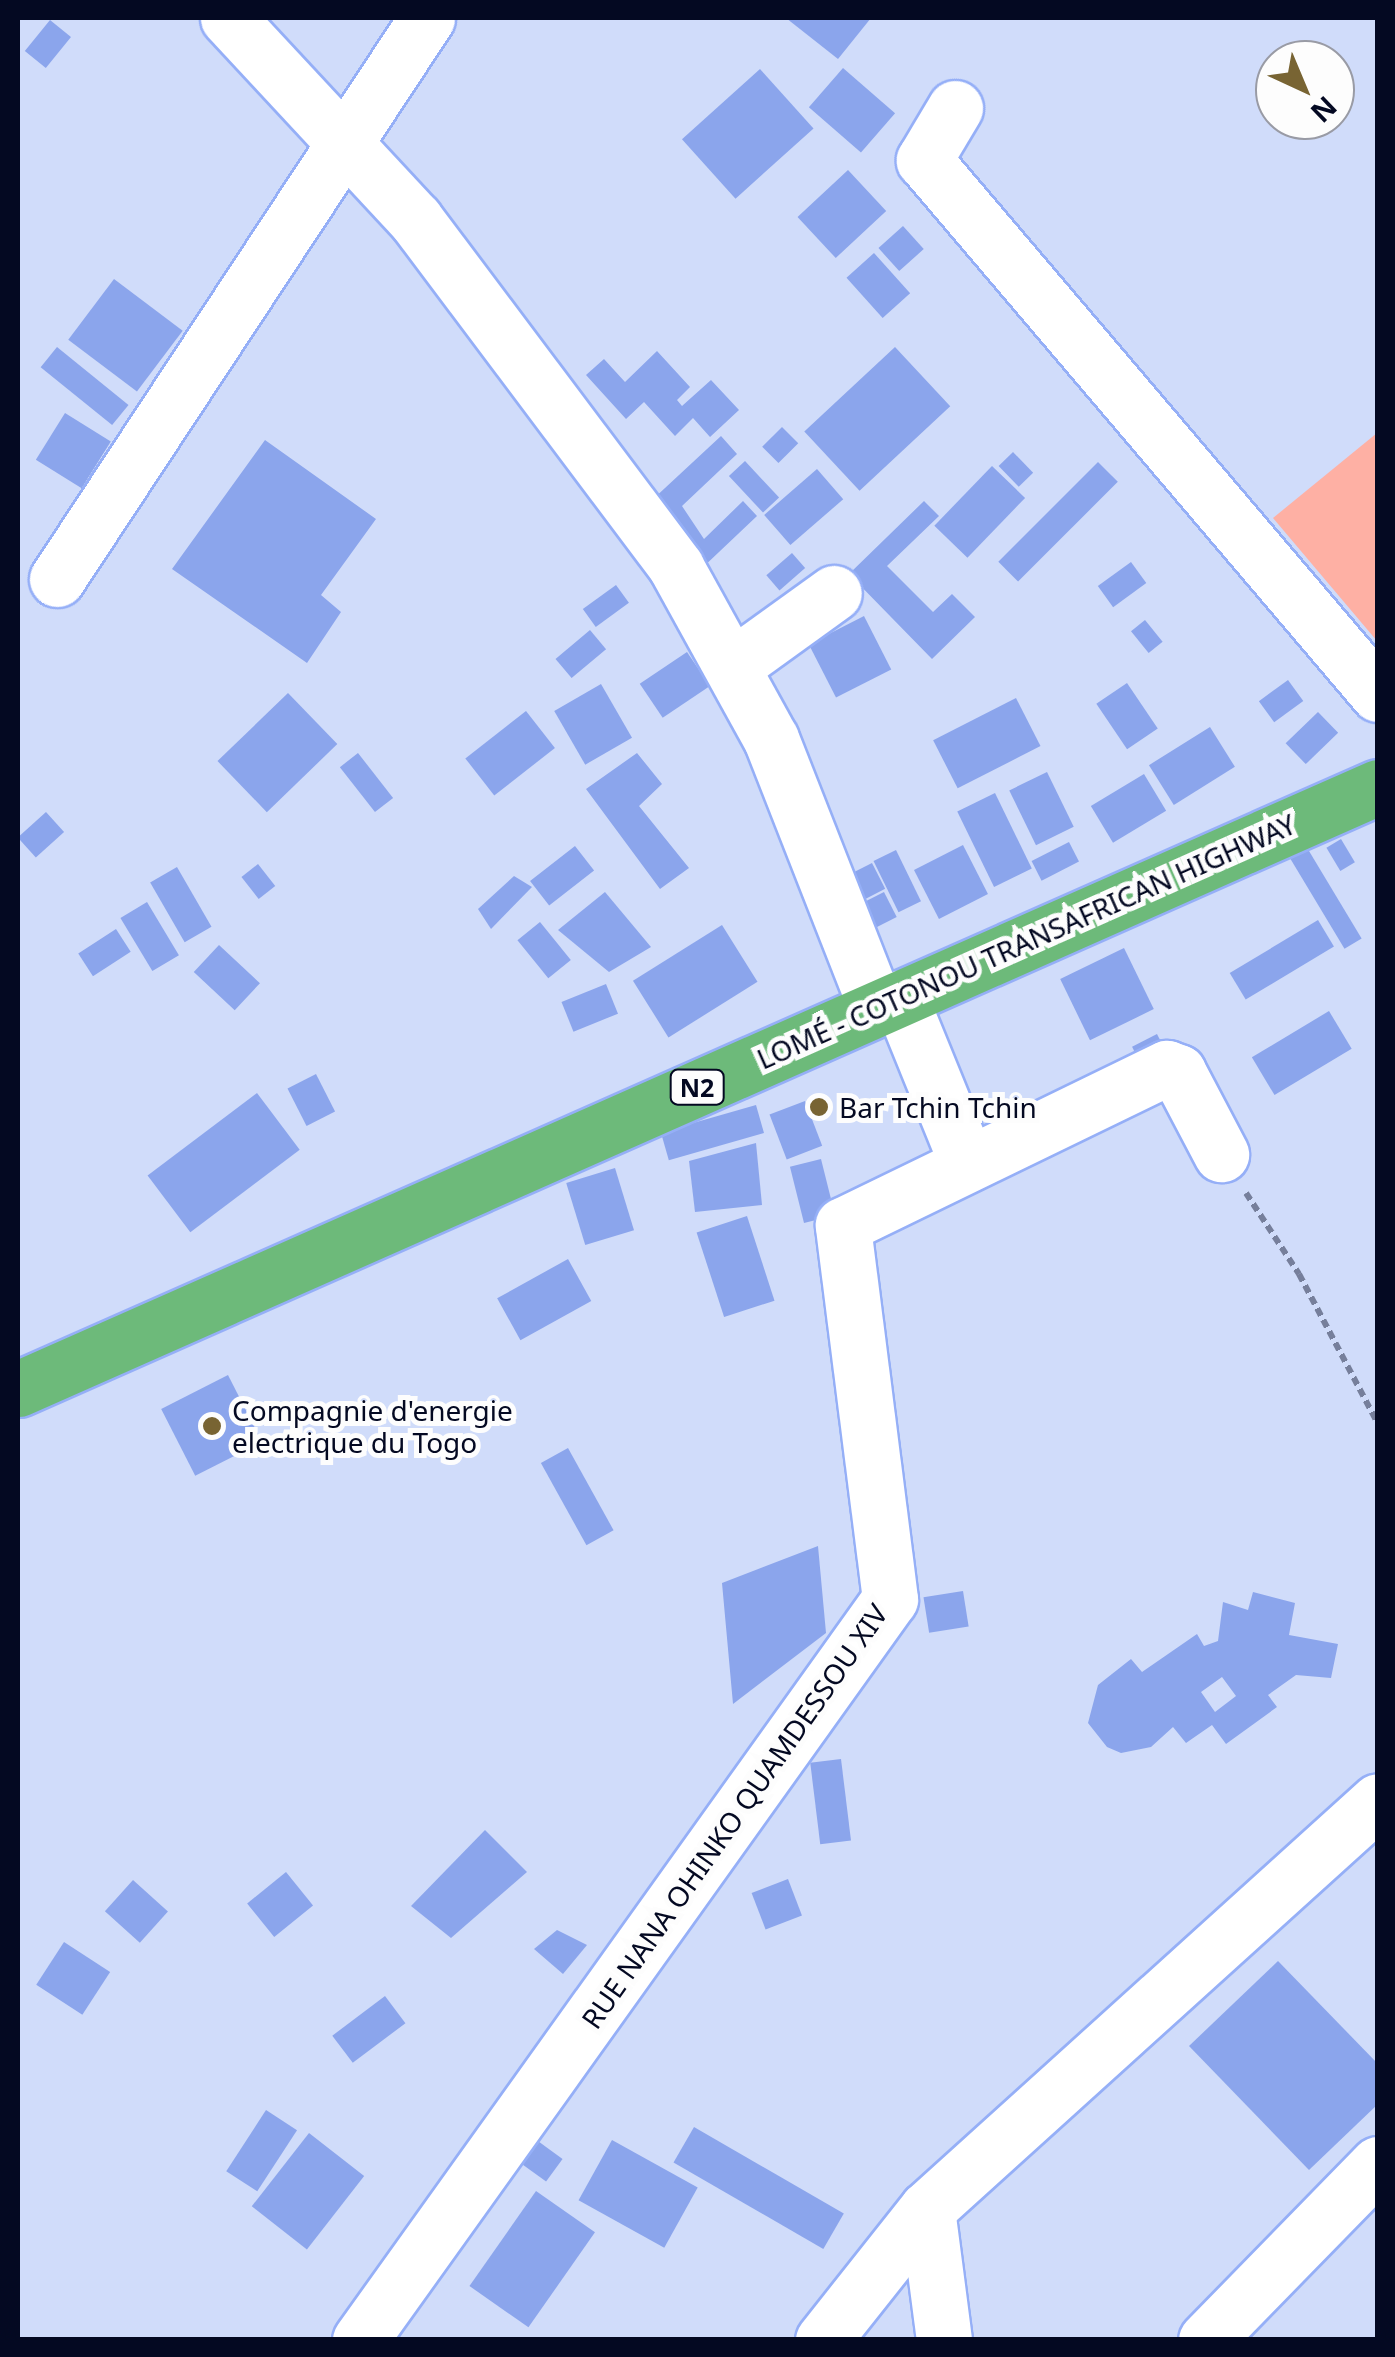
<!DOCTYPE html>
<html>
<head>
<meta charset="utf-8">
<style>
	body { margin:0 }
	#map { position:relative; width:1395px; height:2357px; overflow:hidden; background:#d0dcfa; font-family:"Noto Sans",sans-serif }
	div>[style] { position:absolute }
	.green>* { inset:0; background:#feb0a4 }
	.building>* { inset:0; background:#8ba5ec; transform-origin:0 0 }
	.path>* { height:6px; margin-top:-3px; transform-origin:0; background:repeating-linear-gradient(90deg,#767f9b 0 8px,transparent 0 13px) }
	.roads { filter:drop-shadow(2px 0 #95aff7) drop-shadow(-2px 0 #95aff7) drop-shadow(0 2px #95aff7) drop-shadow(0 -2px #95aff7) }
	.minor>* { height:55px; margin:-27.5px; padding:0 27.5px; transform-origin:27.5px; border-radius:27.5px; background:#fff }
	.highway>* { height:55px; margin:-27.5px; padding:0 27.5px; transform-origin:27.5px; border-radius:27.5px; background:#6dba7a }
	.dots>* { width:28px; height:28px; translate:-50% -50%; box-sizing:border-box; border:5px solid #fdfdfd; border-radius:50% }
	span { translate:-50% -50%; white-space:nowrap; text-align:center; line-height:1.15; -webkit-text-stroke:10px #fdfdfd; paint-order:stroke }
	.shield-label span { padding:2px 8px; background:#fdfdfd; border:2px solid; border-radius:8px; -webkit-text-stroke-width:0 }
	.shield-label { font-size:25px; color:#040922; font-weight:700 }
	.street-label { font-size:28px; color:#040922 }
	.poi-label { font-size:28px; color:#040922 }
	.left { translate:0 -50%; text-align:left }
	.frame { position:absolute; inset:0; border:20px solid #040922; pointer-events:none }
	.north { position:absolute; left:1255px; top:40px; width:100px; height:100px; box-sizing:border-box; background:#fdfdfd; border:2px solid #999ba5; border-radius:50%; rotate:136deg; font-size:28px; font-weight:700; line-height:40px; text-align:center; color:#040922 }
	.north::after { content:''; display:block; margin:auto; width:35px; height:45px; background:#786433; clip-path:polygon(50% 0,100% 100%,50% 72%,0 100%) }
</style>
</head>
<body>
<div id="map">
	<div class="green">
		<div style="clip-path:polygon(1377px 433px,1377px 641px,1273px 518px)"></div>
	</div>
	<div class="building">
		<div style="clip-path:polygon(786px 18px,871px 18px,838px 59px)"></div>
		<div style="left:50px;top:20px;width:27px;height:40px;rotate:39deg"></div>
		<div style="left:843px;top:68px;width:69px;height:52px;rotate:41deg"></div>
		<div style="left:760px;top:69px;width:80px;height:105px;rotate:48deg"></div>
		<div style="left:848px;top:170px;width:56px;height:69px;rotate:47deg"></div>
		<div style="left:903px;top:226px;width:31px;height:33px;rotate:48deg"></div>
		<div style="left:874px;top:253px;width:54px;height:37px;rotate:48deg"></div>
		<div style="left:114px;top:279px;width:86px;height:76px;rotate:37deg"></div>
		<div style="left:57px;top:347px;width:92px;height:26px;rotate:39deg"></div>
		<div style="left:895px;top:347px;width:81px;height:124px;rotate:47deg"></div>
		<div style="clip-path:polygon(657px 351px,690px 387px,677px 400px,682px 406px,711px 380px,739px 410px,710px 437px,693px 418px,675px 436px,644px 402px,626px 419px,586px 375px,604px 359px,625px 382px)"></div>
		<div style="left:65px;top:413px;width:54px;height:55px;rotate:32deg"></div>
		<div style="left:782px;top:427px;width:23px;height:28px;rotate:45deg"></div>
		<div style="clip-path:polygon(721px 436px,737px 454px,682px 506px,704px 539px,743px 501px,757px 516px,700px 570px,651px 501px)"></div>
		<div style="clip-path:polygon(265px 440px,376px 519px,321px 595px,341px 612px,307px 663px,172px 569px)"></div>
		<div style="left:1013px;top:452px;width:29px;height:20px;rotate:46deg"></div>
		<div style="left:745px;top:461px;width:50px;height:22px;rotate:47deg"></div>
		<div style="left:1098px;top:462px;width:28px;height:141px;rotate:45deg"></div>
		<div style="left:992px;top:466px;width:46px;height:83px;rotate:44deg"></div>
		<div style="left:817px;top:469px;width:40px;height:70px;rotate:49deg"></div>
		<div style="clip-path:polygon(924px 501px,939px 516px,887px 566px,933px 612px,952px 594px,975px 617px,932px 659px,849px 574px)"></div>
		<div style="left:792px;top:553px;width:20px;height:34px;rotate:49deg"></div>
		<div style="left:1131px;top:562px;width:26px;height:41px;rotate:54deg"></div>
		<div style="left:616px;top:585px;width:22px;height:41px;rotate:54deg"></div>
		<div style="left:864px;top:616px;width:60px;height:62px;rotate:63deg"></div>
		<div style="left:1145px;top:620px;width:28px;height:18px;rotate:51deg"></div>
		<div style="left:590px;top:630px;width:25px;height:45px;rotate:50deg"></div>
		<div style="left:687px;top:652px;width:41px;height:57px;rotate:56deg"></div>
		<div style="left:1288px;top:680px;width:26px;height:36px;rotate:54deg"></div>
		<div style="left:1127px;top:683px;width:55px;height:37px;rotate:56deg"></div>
		<div style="left:601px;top:684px;width:62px;height:54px;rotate:60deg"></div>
		<div style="left:288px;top:693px;width:71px;height:98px;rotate:46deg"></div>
		<div style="left:1016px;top:698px;width:54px;height:93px;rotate:63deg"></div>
		<div style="left:526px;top:711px;width:47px;height:77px;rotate:52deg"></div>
		<div style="left:1318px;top:712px;width:29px;height:45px;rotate:46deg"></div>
		<div style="left:1210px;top:727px;width:47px;height:72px;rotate:58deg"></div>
		<div style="left:358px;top:753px;width:57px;height:23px;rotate:52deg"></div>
		<div style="clip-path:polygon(637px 753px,662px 784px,639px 806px,689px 868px,660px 889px,586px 789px)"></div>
		<div style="left:1047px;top:772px;width:61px;height:42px;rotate:64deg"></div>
		<div style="left:1144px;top:774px;width:43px;height:62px;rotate:59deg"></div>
		<div style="left:995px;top:793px;width:84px;height:42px;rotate:64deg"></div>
		<div style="left:46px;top:812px;width:27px;height:38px;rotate:48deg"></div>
		<div style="left:1341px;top:839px;width:27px;height:17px;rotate:59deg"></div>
		<div style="left:1069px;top:842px;width:22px;height:42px;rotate:63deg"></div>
		<div style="left:963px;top:845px;width:55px;height:55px;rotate:63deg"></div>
		<div style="left:575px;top:846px;width:31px;height:57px;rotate:52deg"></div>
		<div style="left:1306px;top:846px;width:108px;height:20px;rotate:59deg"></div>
		<div style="left:896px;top:850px;width:57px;height:25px;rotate:64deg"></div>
		<div style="left:872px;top:863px;width:29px;height:25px;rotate:63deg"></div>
		<div style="left:258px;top:864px;width:28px;height:21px;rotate:52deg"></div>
		<div style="left:177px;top:867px;width:69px;height:31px;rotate:60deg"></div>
		<div style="clip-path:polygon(514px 876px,532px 887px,491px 929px,478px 909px)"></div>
		<div style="clip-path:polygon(605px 892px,651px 947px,609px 972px,558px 930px)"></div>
		<div style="left:884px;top:892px;width:28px;height:31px;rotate:63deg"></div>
		<div style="left:147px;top:902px;width:62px;height:31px;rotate:59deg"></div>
		<div style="left:1318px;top:920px;width:31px;height:103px;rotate:59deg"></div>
		<div style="left:540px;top:922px;width:49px;height:29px;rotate:51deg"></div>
		<div style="left:722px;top:925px;width:67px;height:105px;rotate:58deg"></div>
		<div style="left:116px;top:929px;width:27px;height:45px;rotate:57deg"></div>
		<div style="left:219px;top:945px;width:56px;height:37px;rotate:43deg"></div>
		<div style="left:1124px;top:948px;width:68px;height:71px;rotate:64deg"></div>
		<div style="left:606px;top:984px;width:32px;height:48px;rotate:68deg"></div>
		<div style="left:1329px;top:1011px;width:44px;height:90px;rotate:59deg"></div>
		<div style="left:1157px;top:1034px;width:18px;height:28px;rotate:63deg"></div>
		<div style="left:316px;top:1074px;width:42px;height:32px;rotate:63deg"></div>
		<div style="left:257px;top:1093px;width:71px;height:137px;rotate:53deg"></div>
		<div style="left:805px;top:1101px;width:48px;height:38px;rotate:69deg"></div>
		<div style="left:756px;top:1105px;width:29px;height:99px;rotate:74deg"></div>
		<div style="clip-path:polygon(756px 1143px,762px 1205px,695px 1212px,689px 1161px)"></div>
		<div style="left:821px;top:1159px;width:58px;height:32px;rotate:76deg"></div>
		<div style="left:615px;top:1168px;width:65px;height:51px;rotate:73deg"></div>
		<div style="left:747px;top:1216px;width:89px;height:53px;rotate:72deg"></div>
		<div style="left:568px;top:1259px;width:48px;height:81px;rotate:61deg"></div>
		<div style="left:228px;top:1375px;width:75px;height:75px;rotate:63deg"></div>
		<div style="left:568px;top:1448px;width:94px;height:31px;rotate:61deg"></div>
		<div style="clip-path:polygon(818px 1546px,826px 1633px,733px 1704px,722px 1583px)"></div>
		<div style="left:963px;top:1591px;width:36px;height:40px;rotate:81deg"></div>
		<div style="clip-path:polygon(evenodd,1253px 1592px,1295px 1603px,1289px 1635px,1338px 1644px,1331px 1678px,1296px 1675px,1268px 1695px,1277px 1707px,1226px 1744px,1212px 1725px,1186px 1743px,1173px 1727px,1151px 1747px,1121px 1753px,1107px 1747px,1088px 1723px,1098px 1685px,1131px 1659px,1142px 1672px,1197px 1634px,1204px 1646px,1218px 1641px,1223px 1602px,1248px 1610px,1253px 1592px,1222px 1677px,1236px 1696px,1215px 1712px,1201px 1692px,1222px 1677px)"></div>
		<div style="left:841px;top:1759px;width:82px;height:31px;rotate:83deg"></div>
		<div style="clip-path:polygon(485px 1830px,527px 1872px,451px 1938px,411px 1906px)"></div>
		<div style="left:286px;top:1872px;width:43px;height:50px;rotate:51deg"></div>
		<div style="left:788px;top:1879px;width:39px;height:39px;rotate:69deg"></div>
		<div style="left:133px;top:1880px;width:47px;height:42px;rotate:42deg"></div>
		<div style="clip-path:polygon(557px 1930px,587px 1945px,563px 1974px,534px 1949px)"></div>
		<div style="left:64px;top:1942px;width:55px;height:51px;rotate:33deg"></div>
		<div style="clip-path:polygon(1278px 1961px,1378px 2064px,1378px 2104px,1309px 2170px,1189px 2046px)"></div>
		<div style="left:385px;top:1996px;width:34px;height:66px;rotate:53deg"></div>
		<div style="left:266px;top:2110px;width:37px;height:73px;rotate:33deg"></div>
		<div style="left:694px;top:2127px;width:173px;height:41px;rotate:30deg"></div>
		<div style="left:309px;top:2133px;width:70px;height:93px;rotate:38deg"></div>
		<div style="left:531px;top:2136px;width:39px;height:28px;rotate:36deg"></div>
		<div style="left:612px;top:2140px;width:98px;height:69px;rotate:29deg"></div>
		<div style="left:536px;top:2191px;width:72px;height:116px;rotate:35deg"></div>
	</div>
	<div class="path">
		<div style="left:1246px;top:1193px;width:97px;rotate:56.8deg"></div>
		<div style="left:1299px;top:1274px;width:170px;rotate:62.2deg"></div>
	</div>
	<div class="roads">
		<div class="minor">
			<div style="left:228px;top:18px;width:275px;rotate:47.1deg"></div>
			<div style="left:415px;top:219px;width:435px;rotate:53.1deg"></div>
			<div style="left:676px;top:567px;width:196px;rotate:61.1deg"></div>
			<div style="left:771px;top:739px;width:288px;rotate:68.6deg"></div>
			<div style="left:955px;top:108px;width:61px;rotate:120.8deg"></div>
			<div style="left:924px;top:160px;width:701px;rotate:49.63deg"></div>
			<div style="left:57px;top:579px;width:672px;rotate:-56.59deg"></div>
			<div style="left:734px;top:665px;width:123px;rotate:-35.8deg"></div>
			<div style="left:900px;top:998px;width:178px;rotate:67.9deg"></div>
			<div style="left:360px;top:2340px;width:911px;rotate:-54.43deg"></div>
			<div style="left:890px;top:1599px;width:377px;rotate:-97.2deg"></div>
			<div style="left:843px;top:1225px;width:360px;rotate:-25.9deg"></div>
			<div style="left:1167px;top:1068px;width:12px;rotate:20deg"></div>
			<div style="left:1178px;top:1072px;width:93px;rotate:62.3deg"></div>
			<div style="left:823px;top:2340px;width:167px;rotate:-51.6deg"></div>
			<div style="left:944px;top:2340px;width:132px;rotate:-97.4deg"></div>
			<div style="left:927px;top:2209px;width:608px;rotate:-42.13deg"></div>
			<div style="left:1206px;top:2340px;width:246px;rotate:-45.7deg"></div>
		</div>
		<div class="highway">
			<div style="left:18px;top:1389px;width:1487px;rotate:-23.88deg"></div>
		</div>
	</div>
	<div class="dots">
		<div style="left:819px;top:1107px;background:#786433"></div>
		<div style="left:212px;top:1426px;background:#786433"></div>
	</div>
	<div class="shield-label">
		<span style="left:697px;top:1087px">N2</span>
	</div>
	<div class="street-label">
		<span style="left:1026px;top:941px;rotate:-24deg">LOMÉ - COTONOU TRANSAFRICAN HIGHWAY</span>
		<span style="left:734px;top:1816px;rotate:-55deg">RUE NANA OHINKO QUAMDESSOU XIV</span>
	</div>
	<div class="poi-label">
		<span class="left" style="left:839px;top:1107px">Bar Tchin Tchin</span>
		<span class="left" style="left:232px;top:1426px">Compagnie d'energie<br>electrique du Togo</span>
	</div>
	<div class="frame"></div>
	<div class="north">N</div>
</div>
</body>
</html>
